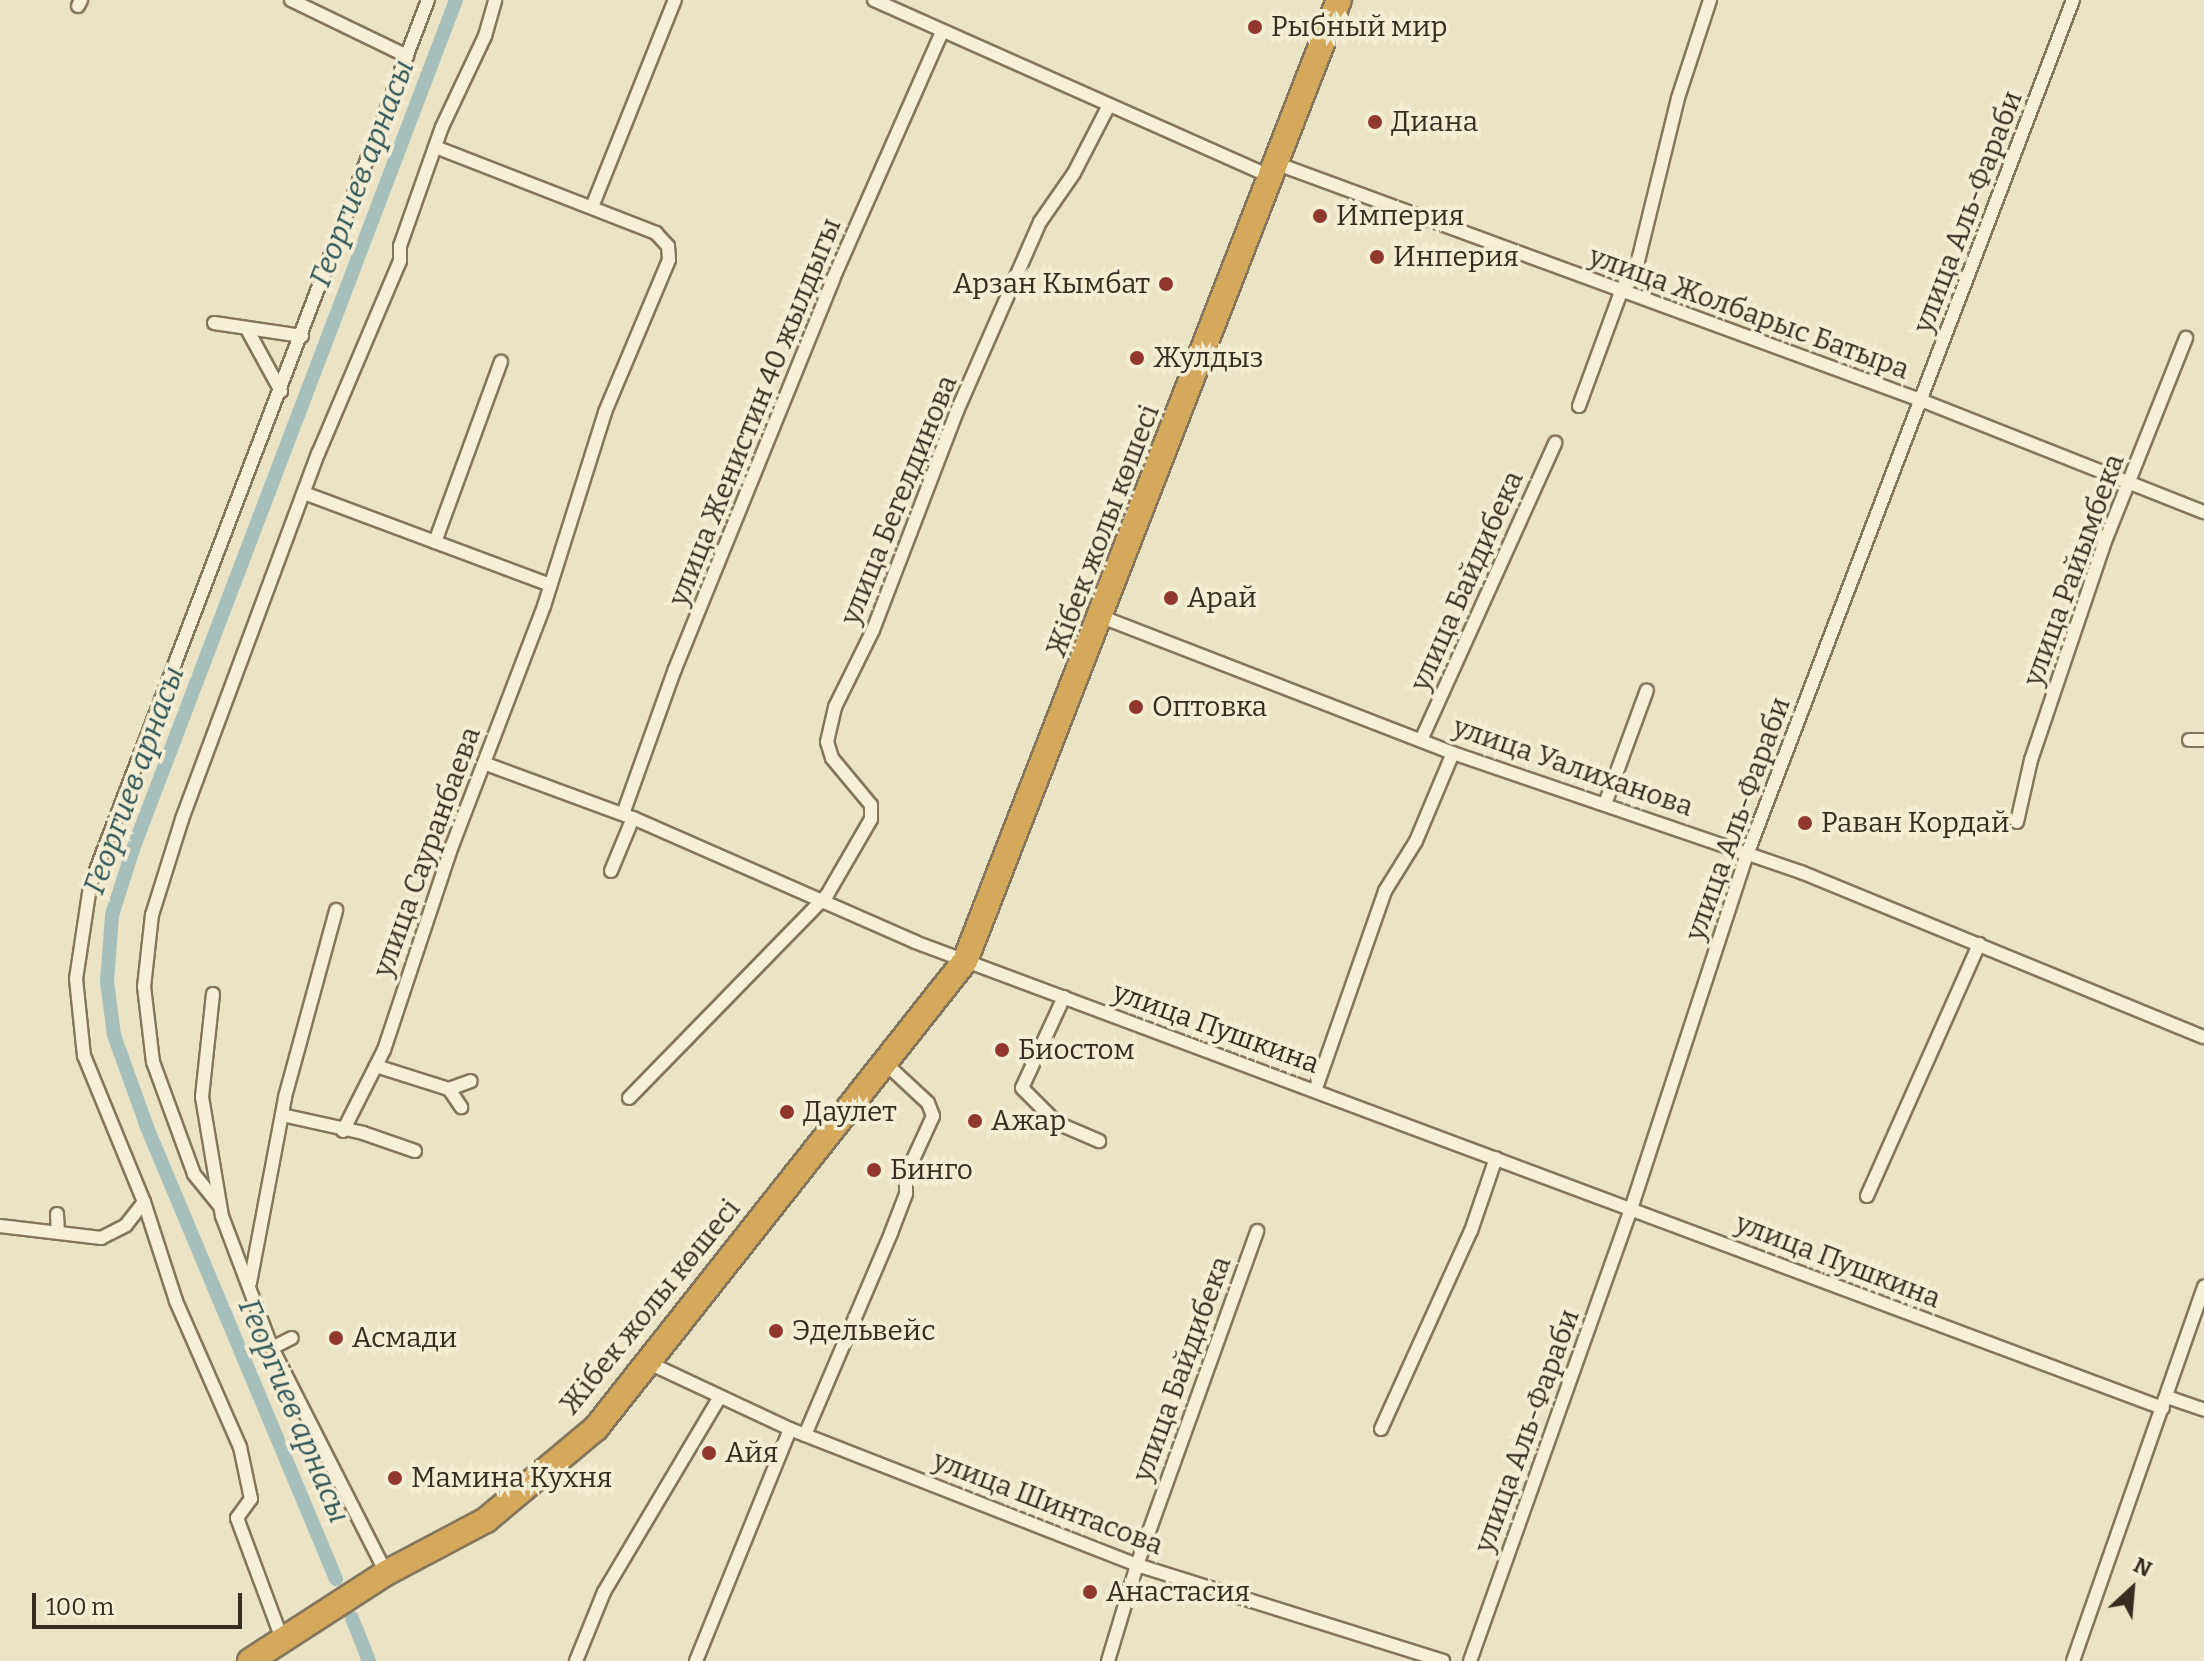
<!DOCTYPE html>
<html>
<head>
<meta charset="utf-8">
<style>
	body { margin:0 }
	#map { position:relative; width:2204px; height:1661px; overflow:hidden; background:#ebe3c5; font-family:Bitter,serif }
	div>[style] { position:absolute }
	.canal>* { height:14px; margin:-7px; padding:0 7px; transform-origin:7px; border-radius:7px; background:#a6bfba }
	.roads { filter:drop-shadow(2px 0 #85755c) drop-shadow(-2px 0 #85755c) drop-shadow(0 2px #85755c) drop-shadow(0 -2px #85755c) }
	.street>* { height:12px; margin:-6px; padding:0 6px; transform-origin:6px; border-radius:6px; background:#f6f0d8 }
	.highway>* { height:24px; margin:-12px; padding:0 12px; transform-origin:12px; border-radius:12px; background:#d5a95c }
	.dots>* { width:22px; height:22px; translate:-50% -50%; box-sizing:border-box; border:4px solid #f3edd4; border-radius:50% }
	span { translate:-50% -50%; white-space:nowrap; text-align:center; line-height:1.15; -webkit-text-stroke:7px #f3edd4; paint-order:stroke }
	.poi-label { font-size:28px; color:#362c1f }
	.left { translate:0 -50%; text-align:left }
	.right { translate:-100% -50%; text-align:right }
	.street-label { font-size:28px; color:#362c1f }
	.water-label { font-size:30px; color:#305455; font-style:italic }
	.north { position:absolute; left:2092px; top:1549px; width:80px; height:80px; -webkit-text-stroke:6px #f3edd4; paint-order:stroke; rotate:26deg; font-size:22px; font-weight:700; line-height:32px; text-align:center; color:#362c1f }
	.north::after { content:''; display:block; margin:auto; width:28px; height:36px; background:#362c1f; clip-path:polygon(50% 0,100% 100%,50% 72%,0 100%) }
	.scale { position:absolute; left:32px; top:1593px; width:210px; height:36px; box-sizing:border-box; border:4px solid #362c1f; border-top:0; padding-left:10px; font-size:24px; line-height:28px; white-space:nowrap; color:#362c1f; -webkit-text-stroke:6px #f3edd4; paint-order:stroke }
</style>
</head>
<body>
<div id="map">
	<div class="canal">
		<div style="left:336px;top:1579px;width:493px;rotate:-112.7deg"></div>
		<div style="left:146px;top:1124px;width:95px;rotate:-109.8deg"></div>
		<div style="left:114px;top:1035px;width:53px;rotate:-97.5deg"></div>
		<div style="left:107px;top:982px;width:67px;rotate:-85.7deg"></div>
		<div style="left:112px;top:915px;width:69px;rotate:-72.3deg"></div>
		<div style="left:133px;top:849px;width:908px;rotate:-69.17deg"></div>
		<div style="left:352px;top:1618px;width:46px;rotate:68.4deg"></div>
	</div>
	<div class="roads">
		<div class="street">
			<div style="left:291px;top:0;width:129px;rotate:25.8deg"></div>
			<div style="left:874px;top:0;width:433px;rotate:24deg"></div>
			<div style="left:78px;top:6px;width:7px;rotate:-63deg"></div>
			<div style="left:1275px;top:163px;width:690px;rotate:20.17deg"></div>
			<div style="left:1923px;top:401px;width:302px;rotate:21.6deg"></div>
			<div style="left:592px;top:207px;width:223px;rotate:-68.2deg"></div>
			<div style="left:214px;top:323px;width:89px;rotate:8.4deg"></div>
			<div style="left:247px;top:329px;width:71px;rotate:61.3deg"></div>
			<div style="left:1579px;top:406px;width:121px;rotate:-69.8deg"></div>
			<div style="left:1621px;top:292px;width:35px;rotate:-61deg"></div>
			<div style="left:1638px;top:261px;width:168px;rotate:-76.2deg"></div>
			<div style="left:1678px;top:98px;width:103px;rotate:-71.9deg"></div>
			<div style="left:304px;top:493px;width:263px;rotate:20.5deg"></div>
			<div style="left:435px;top:542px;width:192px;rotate:-69.9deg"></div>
			<div style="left:1102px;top:617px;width:376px;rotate:21.2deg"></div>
			<div style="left:1453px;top:753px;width:368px;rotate:18.9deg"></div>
			<div style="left:1801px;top:872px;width:435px;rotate:22.3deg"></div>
			<div style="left:1422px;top:738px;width:324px;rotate:-65.7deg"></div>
			<div style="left:2189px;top:740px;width:15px"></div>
			<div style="left:486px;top:764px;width:157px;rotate:20.2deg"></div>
			<div style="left:633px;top:818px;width:308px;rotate:23.7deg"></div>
			<div style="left:915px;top:942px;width:1332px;rotate:20.48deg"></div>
			<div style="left:1605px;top:804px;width:121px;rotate:-69.8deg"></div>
			<div style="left:623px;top:814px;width:154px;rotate:-70.3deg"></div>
			<div style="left:675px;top:669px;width:421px;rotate:-67.9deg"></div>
			<div style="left:833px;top:279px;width:270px;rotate:-66.2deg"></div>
			<div style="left:2017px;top:822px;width:64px;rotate:-77.3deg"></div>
			<div style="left:2031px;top:760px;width:228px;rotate:-71.3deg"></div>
			<div style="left:2104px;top:544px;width:222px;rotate:-68.3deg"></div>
			<div style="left:611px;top:871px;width:57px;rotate:-67.5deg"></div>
			<div style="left:213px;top:994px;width:104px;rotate:96.1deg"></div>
			<div style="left:202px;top:1097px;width:121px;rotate:80.5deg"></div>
			<div style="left:222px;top:1216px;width:141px;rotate:69.3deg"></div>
			<div style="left:272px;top:1348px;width:252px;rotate:63.1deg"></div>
			<div style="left:1064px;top:997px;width:100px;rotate:114.8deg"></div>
			<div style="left:1022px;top:1088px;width:49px;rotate:45deg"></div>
			<div style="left:1057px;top:1123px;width:46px;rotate:23.2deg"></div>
			<div style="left:376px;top:1066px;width:77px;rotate:17.5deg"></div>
			<div style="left:449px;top:1089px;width:23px;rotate:-20deg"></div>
			<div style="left:449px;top:1089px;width:22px;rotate:56deg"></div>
			<div style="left:1315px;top:1091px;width:212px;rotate:-70.7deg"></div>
			<div style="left:1385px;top:891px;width:59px;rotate:-58.2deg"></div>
			<div style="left:1416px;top:841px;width:95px;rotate:-67.2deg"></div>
			<div style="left:629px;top:1098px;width:284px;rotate:-45.7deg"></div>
			<div style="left:827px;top:895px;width:88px;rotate:-59.9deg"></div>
			<div style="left:871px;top:819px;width:14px;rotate:-90deg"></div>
			<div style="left:871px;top:805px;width:61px;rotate:-129.7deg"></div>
			<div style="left:832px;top:758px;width:17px;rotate:-107deg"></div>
			<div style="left:827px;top:742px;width:36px;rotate:-77deg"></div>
			<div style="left:835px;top:707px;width:86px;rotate:-63.7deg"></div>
			<div style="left:873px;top:630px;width:235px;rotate:-69deg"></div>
			<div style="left:957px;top:411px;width:206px;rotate:-66.3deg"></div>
			<div style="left:1040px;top:222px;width:60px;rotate:-55.2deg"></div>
			<div style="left:1074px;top:173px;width:74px;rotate:-62.7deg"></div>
			<div style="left:282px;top:1115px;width:83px;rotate:12.5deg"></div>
			<div style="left:363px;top:1133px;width:55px;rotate:19.1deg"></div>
			<div style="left:343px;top:1131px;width:91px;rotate:-63.2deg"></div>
			<div style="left:384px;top:1050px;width:215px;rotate:-71.6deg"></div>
			<div style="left:452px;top:846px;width:257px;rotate:-69deg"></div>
			<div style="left:544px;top:606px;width:203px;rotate:-72.5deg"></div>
			<div style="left:605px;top:412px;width:165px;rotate:-67.2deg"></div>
			<div style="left:669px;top:260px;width:14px;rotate:-94deg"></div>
			<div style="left:668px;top:246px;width:18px;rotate:-133deg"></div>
			<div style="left:656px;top:233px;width:237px;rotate:-158.7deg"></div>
			<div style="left:1867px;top:1196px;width:276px;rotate:-66deg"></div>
			<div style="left:219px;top:1205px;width:40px;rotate:-129deg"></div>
			<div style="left:194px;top:1174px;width:119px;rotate:-110.1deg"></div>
			<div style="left:153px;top:1062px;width:76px;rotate:-96.8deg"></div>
			<div style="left:144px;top:987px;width:72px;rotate:-83.7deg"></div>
			<div style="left:152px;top:915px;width:101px;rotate:-72.6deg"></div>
			<div style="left:182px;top:819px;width:390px;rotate:-69.6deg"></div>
			<div style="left:318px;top:454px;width:210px;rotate:-67deg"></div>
			<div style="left:400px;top:261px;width:15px;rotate:-90deg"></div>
			<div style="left:400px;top:246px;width:126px;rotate:-70.6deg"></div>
			<div style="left:442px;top:127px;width:101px;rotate:-64.7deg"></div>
			<div style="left:485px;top:36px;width:37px;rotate:-74deg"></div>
			<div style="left:57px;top:1214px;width:18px;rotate:87deg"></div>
			<div style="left:0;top:1226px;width:102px;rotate:6.8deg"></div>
			<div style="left:101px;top:1238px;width:28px;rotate:-27deg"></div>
			<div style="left:126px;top:1225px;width:29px;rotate:-52deg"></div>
			<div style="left:250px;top:1283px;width:189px;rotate:-79.3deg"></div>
			<div style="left:285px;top:1097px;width:194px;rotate:-74.7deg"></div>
			<div style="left:272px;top:1348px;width:22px;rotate:-27deg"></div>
			<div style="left:647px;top:1362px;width:158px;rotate:25.1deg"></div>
			<div style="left:790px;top:1429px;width:373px;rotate:21.4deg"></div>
			<div style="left:1137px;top:1565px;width:321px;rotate:17.4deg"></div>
			<div style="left:2167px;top:1397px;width:39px;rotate:19deg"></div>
			<div style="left:1381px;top:1429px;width:217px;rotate:-65.6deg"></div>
			<div style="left:1471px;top:1231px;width:77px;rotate:-71.1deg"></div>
			<div style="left:805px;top:1435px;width:220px;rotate:-66.9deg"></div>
			<div style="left:891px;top:1233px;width:42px;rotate:-69deg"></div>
			<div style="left:906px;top:1194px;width:19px;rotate:-90deg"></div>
			<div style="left:906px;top:1175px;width:65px;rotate:-65.4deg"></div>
			<div style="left:933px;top:1116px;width:14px;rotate:-111deg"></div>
			<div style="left:928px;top:1103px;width:60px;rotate:-137deg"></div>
			<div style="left:282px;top:1639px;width:129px;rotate:-110.4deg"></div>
			<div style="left:237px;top:1518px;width:24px;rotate:-54deg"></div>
			<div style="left:251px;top:1499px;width:53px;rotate:-101.9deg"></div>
			<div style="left:240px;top:1447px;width:159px;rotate:-113.7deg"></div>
			<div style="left:176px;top:1301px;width:104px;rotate:-107.9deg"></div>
			<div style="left:144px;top:1202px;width:158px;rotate:-112.3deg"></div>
			<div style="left:84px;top:1056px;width:77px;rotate:-95.9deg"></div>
			<div style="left:76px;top:979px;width:94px;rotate:-81.4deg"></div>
			<div style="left:90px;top:886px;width:948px;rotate:-69.12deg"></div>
			<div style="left:576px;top:1661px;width:74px;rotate:-67.9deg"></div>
			<div style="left:604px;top:1592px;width:227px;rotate:-59.3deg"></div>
			<div style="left:696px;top:1661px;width:250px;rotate:-67.9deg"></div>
			<div style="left:1108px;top:1661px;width:100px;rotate:-73.2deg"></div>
			<div style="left:1137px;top:1565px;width:355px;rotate:-70.2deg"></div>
			<div style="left:1470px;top:1661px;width:480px;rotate:-70.4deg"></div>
			<div style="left:1631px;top:1209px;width:376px;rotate:-71.9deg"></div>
			<div style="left:1748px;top:852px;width:912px;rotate:-69.12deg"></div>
			<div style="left:2073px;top:1661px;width:397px;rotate:-70.7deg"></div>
		</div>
		<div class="highway">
			<div style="left:250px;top:1661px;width:162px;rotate:-32.9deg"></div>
			<div style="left:386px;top:1573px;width:113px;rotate:-27.9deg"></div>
			<div style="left:486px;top:1520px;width:143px;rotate:-39.9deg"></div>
			<div style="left:596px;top:1428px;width:595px;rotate:-51.69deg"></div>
			<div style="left:965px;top:961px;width:1031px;rotate:-68.74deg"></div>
		</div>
	</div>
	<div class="dots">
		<div style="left:1255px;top:27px;background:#903830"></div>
		<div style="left:1375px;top:122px;background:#903830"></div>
		<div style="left:1320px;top:216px;background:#903830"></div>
		<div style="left:1377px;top:257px;background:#903830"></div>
		<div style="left:1166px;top:284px;background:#903830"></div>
		<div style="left:1137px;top:358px;background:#903830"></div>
		<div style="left:1171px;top:598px;background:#903830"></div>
		<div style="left:1136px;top:707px;background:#903830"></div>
		<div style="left:1805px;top:823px;background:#903830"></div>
		<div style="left:1002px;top:1050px;background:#903830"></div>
		<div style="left:787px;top:1112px;background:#903830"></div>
		<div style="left:975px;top:1121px;background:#903830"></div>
		<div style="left:874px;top:1170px;background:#903830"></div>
		<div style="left:776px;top:1331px;background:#903830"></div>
		<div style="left:336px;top:1338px;background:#903830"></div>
		<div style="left:709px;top:1453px;background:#903830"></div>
		<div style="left:395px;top:1478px;background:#903830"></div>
		<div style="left:1090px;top:1592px;background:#903830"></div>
	</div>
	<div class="poi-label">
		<span class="left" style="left:1271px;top:27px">Рыбный мир</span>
		<span class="left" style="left:1391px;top:122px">Диана</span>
		<span class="left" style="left:1336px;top:216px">Империя</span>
		<span class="left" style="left:1393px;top:257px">Инперия</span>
		<span class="right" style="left:1150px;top:284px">Арзан Кымбат</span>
		<span class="left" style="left:1153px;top:358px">Жулдыз</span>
		<span class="left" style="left:1187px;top:598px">Арай</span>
		<span class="left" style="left:1152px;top:707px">Оптовка</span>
		<span class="left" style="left:1821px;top:823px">Раван Кордай</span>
		<span class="left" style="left:1018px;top:1050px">Биостом</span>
		<span class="left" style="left:803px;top:1112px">Даулет</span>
		<span class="left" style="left:991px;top:1121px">Ажар</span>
		<span class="left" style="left:890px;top:1170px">Бинго</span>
		<span class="left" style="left:792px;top:1331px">Эдельвейс</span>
		<span class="left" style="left:352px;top:1338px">Асмади</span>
		<span class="left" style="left:725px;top:1453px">Айя</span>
		<span class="left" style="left:411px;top:1478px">Мамина Кухня</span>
		<span class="left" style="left:1106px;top:1592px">Анастасия</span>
	</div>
	<div class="street-label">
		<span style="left:1968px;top:212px;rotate:-69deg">улица Аль-Фараби</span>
		<span style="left:1749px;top:313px;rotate:20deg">улица Жолбарыс Батыра</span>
		<span style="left:755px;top:412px;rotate:-68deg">улица Женистин 40 жылдыгы</span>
		<span style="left:899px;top:500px;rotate:-68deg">улица Бегелдинова</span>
		<span style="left:1103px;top:531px;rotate:-69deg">Жібек жолы көшесі</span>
		<span style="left:2074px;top:570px;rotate:-70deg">улица Райымбека</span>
		<span style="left:1467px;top:581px;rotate:-66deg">улица Байдибека</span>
		<span style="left:1573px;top:767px;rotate:19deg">улица Уалиханова</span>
		<span style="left:1738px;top:819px;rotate:-70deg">улица Аль-Фараби</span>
		<span style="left:427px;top:852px;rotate:-70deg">улица Сауранбаева</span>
		<span style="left:1216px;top:1028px;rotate:20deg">улица Пушкина</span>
		<span style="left:1838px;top:1261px;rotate:21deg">улица Пушкина</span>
		<span style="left:650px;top:1307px;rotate:-51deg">Жібек жолы көшесі</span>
		<span style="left:1182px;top:1369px;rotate:-70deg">улица Байдибека</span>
		<span style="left:1527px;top:1431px;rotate:-70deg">улица Аль-Фараби</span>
		<span style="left:1048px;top:1503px;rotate:21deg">улица Шинтасова</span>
	</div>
	<div class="water-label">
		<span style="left:362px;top:173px;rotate:-69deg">Георгиев арнасы</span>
		<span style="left:134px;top:780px;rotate:-70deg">Георгиев арнасы</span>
		<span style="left:294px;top:1411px;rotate:67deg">Георгиев арнасы</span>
	</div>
	<div class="north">N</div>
	<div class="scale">100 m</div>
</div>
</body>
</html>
